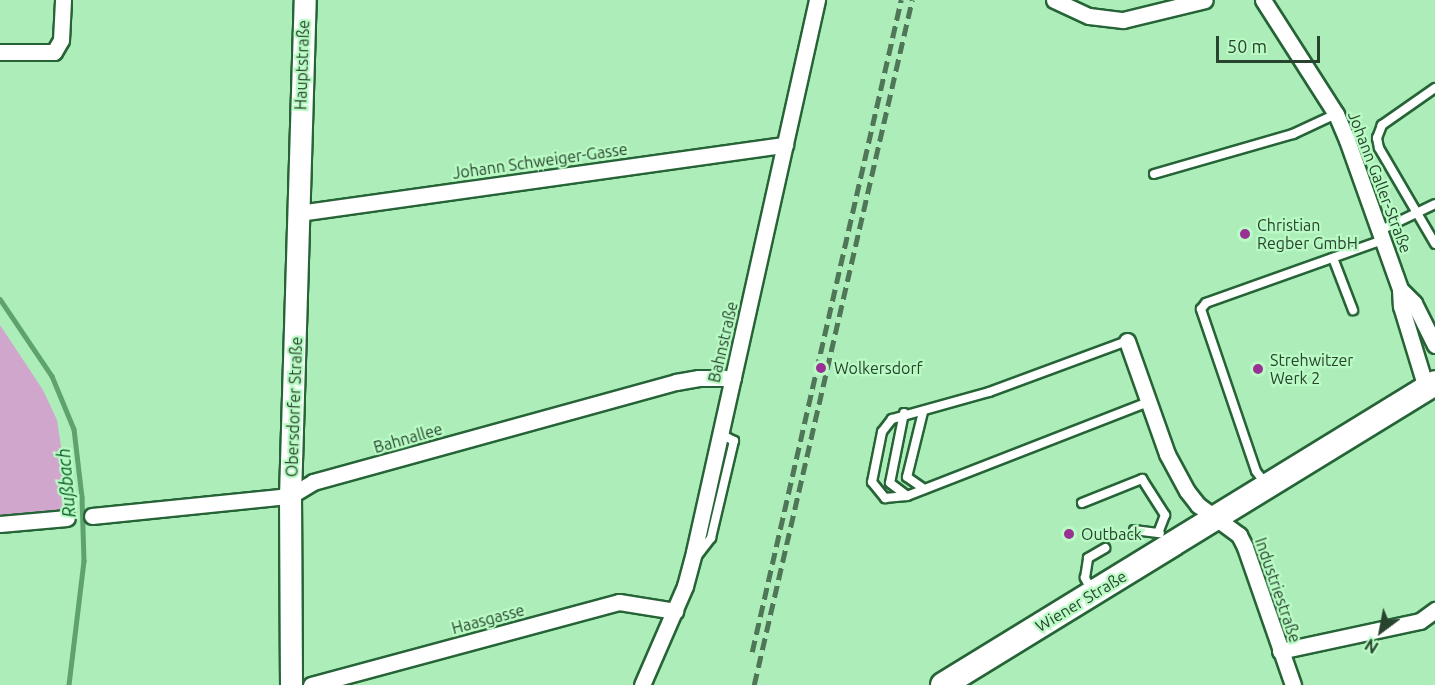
<!DOCTYPE html>
<html>
<head>
<meta charset="utf-8">
<style>
	body { margin:0 }
	#map { position:relative; width:1435px; height:685px; overflow:hidden; background:#adedb9; font-family:Ubuntu,sans-serif }
	div>[style] { position:absolute }
	.green>* { inset:0; background:#d0a6cc }
	.stream>* { height:4.5px; margin:-2.25px; padding:0 2.25px; transform-origin:2.25px; border-radius:2.25px; background:#5ea26d }
	.roads { filter:drop-shadow(2px 0 #266437) drop-shadow(-2px 0 #266437) drop-shadow(0 2px #266437) drop-shadow(0 -2px #266437) }
	.service>* { height:8px; margin:-4px; padding:0 4px; transform-origin:4px; border-radius:4px; background:#fff }
	.minor>* { height:15px; margin:-7.5px; padding:0 7.5px; transform-origin:7.5px; border-radius:7.5px; background:#fff }
	.secondary>* { height:21px; margin:-10.5px; padding:0 10.5px; transform-origin:10.5px; border-radius:10.5px; background:#fff }
	.primary>* { height:24px; margin:-12px; padding:0 12px; transform-origin:12px; border-radius:12px; background:#fff }
	.rail>* { height:4.5px; margin-top:-2.25px; transform-origin:0; background:repeating-linear-gradient(90deg,#507658 0 12px,transparent 0 18px) }
	.dots>* { width:16px; height:16px; translate:-50% -50%; box-sizing:border-box; border:3px solid #bafbc5; border-radius:50% }
	span { translate:-50% -50%; white-space:nowrap; text-align:center; line-height:1.15; -webkit-text-stroke:4.5px #bafbc5; paint-order:stroke }
	.street-label { font-size:16px; color:#28432e }
	.poi-label { font-size:16px; color:#28432e }
	.left { translate:0 -50%; text-align:left }
	.water-label { font-size:18px; color:#075826; font-style:italic }
	.north { position:absolute; left:1351px; top:601px; width:60px; height:60px; -webkit-text-stroke:4px #bafbc5; paint-order:stroke; rotate:212deg; font-size:16px; font-weight:700; line-height:24px; text-align:center; color:#28432e }
	.north::after { content:''; display:block; margin:auto; width:21px; height:27px; background:#28432e; clip-path:polygon(50% 0,100% 100%,50% 72%,0 100%) }
	.scale { position:absolute; left:1216px; top:36px; width:104px; height:27px; box-sizing:border-box; border:3px solid #28432e; border-top:0; padding-left:8px; font-size:18px; line-height:21px; white-space:nowrap; color:#28432e; -webkit-text-stroke:4px #bafbc5; paint-order:stroke }
</style>
</head>
<body>
<div id="map">
	<div class="green">
		<div style="clip-path:polygon(0 325px,43px 390px,57px 420px,71px 512px,0 518px)"></div>
	</div>
	<div class="stream">
		<div style="left:0;top:299px;width:93px;rotate:56deg"></div>
		<div style="left:52px;top:376px;width:57px;rotate:67.5deg"></div>
		<div style="left:74px;top:429px;width:68px;rotate:83.3deg"></div>
		<div style="left:82px;top:497px;width:64px;rotate:88.2deg"></div>
		<div style="left:84px;top:561px;width:125px;rotate:96.9deg"></div>
	</div>
	<div class="roads">
		<div class="service">
			<div style="left:1435px;top:88px;width:65px;rotate:145.1deg"></div>
			<div style="left:1382px;top:125px;width:14px;rotate:111deg"></div>
			<div style="left:1377px;top:138px;width:10px;rotate:79deg"></div>
			<div style="left:1379px;top:148px;width:111px;rotate:59.7deg"></div>
			<div style="left:1154px;top:174px;width:145px;rotate:-16.1deg"></div>
			<div style="left:1293px;top:134px;width:47px;rotate:-24.9deg"></div>
			<div style="left:1379px;top:231px;width:62px;rotate:-25.7deg"></div>
			<div style="left:1333px;top:258px;width:56px;rotate:69deg"></div>
			<div style="left:1127px;top:341px;width:147px;rotate:159.7deg"></div>
			<div style="left:989px;top:392px;width:101px;rotate:164.4deg"></div>
			<div style="left:892px;top:419px;width:16px;rotate:128deg"></div>
			<div style="left:882px;top:432px;width:51px;rotate:101.3deg"></div>
			<div style="left:872px;top:482px;width:21px;rotate:51deg"></div>
			<div style="left:885px;top:498px;width:22px;rotate:-5deg"></div>
			<div style="left:907px;top:496px;width:259px;rotate:-21.3deg"></div>
			<div style="left:923px;top:412px;width:67px;rotate:103.8deg"></div>
			<div style="left:907px;top:477px;width:21px;rotate:35deg"></div>
			<div style="left:904px;top:413px;width:71px;rotate:101.3deg"></div>
			<div style="left:890px;top:483px;width:20px;rotate:37deg"></div>
			<div style="left:1266px;top:484px;width:16px;rotate:-128deg"></div>
			<div style="left:1256px;top:471px;width:171px;rotate:-108.8deg"></div>
			<div style="left:1201px;top:309px;width:8px;rotate:-50deg"></div>
			<div style="left:1206px;top:303px;width:188px;rotate:-19.6deg"></div>
			<div style="left:1082px;top:503px;width:65px;rotate:-21.8deg"></div>
			<div style="left:1142px;top:479px;width:43px;rotate:57.4deg"></div>
			<div style="left:1165px;top:515px;width:17px;rotate:111deg"></div>
			<div style="left:1134px;top:530px;width:26px;rotate:7deg"></div>
			<div style="left:697px;top:556px;width:23px;rotate:-52deg"></div>
			<div style="left:711px;top:538px;width:100px;rotate:-76.7deg"></div>
			<div style="left:734px;top:441px;width:15px;rotate:-152deg"></div>
			<div style="left:1091px;top:589px;width:13px;rotate:-119deg"></div>
			<div style="left:1085px;top:578px;width:20px;rotate:-81deg"></div>
			<div style="left:1088px;top:558px;width:20px;rotate:-30deg"></div>
		</div>
		<div class="minor">
			<div style="left:1054px;top:0;width:38px;rotate:25deg"></div>
			<div style="left:1089px;top:16px;width:34px;rotate:7deg"></div>
			<div style="left:1123px;top:20px;width:84px;rotate:-13.7deg"></div>
			<div style="left:1263px;top:0;width:135px;rotate:57.4deg"></div>
			<div style="left:1336px;top:114px;width:28px;rotate:67deg"></div>
			<div style="left:1347px;top:140px;width:158px;rotate:70.4deg"></div>
			<div style="left:1400px;top:289px;width:17px;rotate:87deg"></div>
			<div style="left:1401px;top:306px;width:86px;rotate:73deg"></div>
			<div style="left:0;top:52px;width:54px"></div>
			<div style="left:54px;top:52px;width:14px;rotate:-60deg"></div>
			<div style="left:61px;top:40px;width:40px;rotate:-87.1deg"></div>
			<div style="left:299px;top:213px;width:491px;rotate:-8deg"></div>
			<div style="left:1400px;top:289px;width:20px;rotate:45deg"></div>
			<div style="left:1414px;top:303px;width:47px;rotate:63.4deg"></div>
			<div style="left:1127px;top:341px;width:120px;rotate:70.5deg"></div>
			<div style="left:1167px;top:454px;width:42px;rotate:61.6deg"></div>
			<div style="left:1187px;top:491px;width:18px;rotate:52deg"></div>
			<div style="left:1198px;top:505px;width:51px;rotate:36.2deg"></div>
			<div style="left:1239px;top:535px;width:13px;rotate:63deg"></div>
			<div style="left:1245px;top:547px;width:146px;rotate:70.8deg"></div>
			<div style="left:92px;top:516px;width:199px;rotate:-5.8deg"></div>
			<div style="left:290px;top:496px;width:27px;rotate:-31deg"></div>
			<div style="left:313px;top:482px;width:377px;rotate:-15.4deg"></div>
			<div style="left:676px;top:382px;width:23px;rotate:-10deg"></div>
			<div style="left:699px;top:378px;width:34px"></div>
			<div style="left:0;top:524px;width:67px;rotate:-5.1deg"></div>
			<div style="left:1280px;top:651px;width:143px;rotate:-12.1deg"></div>
			<div style="left:1420px;top:621px;width:19px;rotate:-36deg"></div>
			<div style="left:311px;top:685px;width:319px;rotate:-15.1deg"></div>
			<div style="left:619px;top:602px;width:57px;rotate:9.1deg"></div>
			<div style="left:642px;top:685px;width:108px;rotate:-66.5deg"></div>
			<div style="left:685px;top:586px;width:35px;rotate:-75deg"></div>
			<div style="left:694px;top:552px;width:566px;rotate:-77.44deg"></div>
		</div>
		<div class="secondary">
			<div style="left:291px;top:685px;width:189px;rotate:-90.3deg"></div>
			<div style="left:290px;top:496px;width:496px;rotate:-88.3deg"></div>
		</div>
		<div class="primary">
			<div style="left:943px;top:685px;width:577px;rotate:-31.54deg"></div>
		</div>
	</div>
	<div class="rail">
		<div style="left:752px;top:652px;width:669px;rotate:-77.13deg"></div>
		<div style="left:754px;top:685px;width:703px;rotate:-77.01deg"></div>
	</div>
	<div class="dots">
		<div style="left:1245px;top:234px;background:#993195"></div>
		<div style="left:821px;top:368px;background:#993195"></div>
		<div style="left:1258px;top:369px;background:#993195"></div>
		<div style="left:1069px;top:534px;background:#993195"></div>
	</div>
	<div class="street-label">
		<span style="left:302px;top:65px;rotate:-88deg">Hauptstraße</span>
		<span style="left:540px;top:161px;rotate:-8deg">Johann Schweiger-Gasse</span>
		<span style="left:1380px;top:182px;rotate:69deg">Johann Galler-Straße</span>
		<span style="left:723px;top:342px;rotate:-77deg">Bahnstraße</span>
		<span style="left:294px;top:407px;rotate:-88deg">Obersdorfer Straße</span>
		<span style="left:408px;top:438px;rotate:-16deg">Bahnallee</span>
		<span style="left:1278px;top:590px;rotate:71deg">Industriestraße</span>
		<span style="left:1081px;top:601px;rotate:-31deg">Wiener Straße</span>
		<span style="left:488px;top:619px;rotate:-15deg">Haasgasse</span>
	</div>
	<div class="poi-label">
		<span class="left" style="left:1257px;top:234px">Christian<br>Regber GmbH</span>
		<span class="left" style="left:1270px;top:369px">Strehwitzer<br>Werk 2</span>
		<span class="left" style="left:834px;top:368px">Wolkersdorf</span>
		<span class="left" style="left:1081px;top:534px">Outback</span>
	</div>
	<div class="water-label">
		<span style="left:66px;top:483px;rotate:-95deg">Rußbach</span>
	</div>
	<div class="north">N</div>
	<div class="scale">50 m</div>
</div>
</body>
</html>
